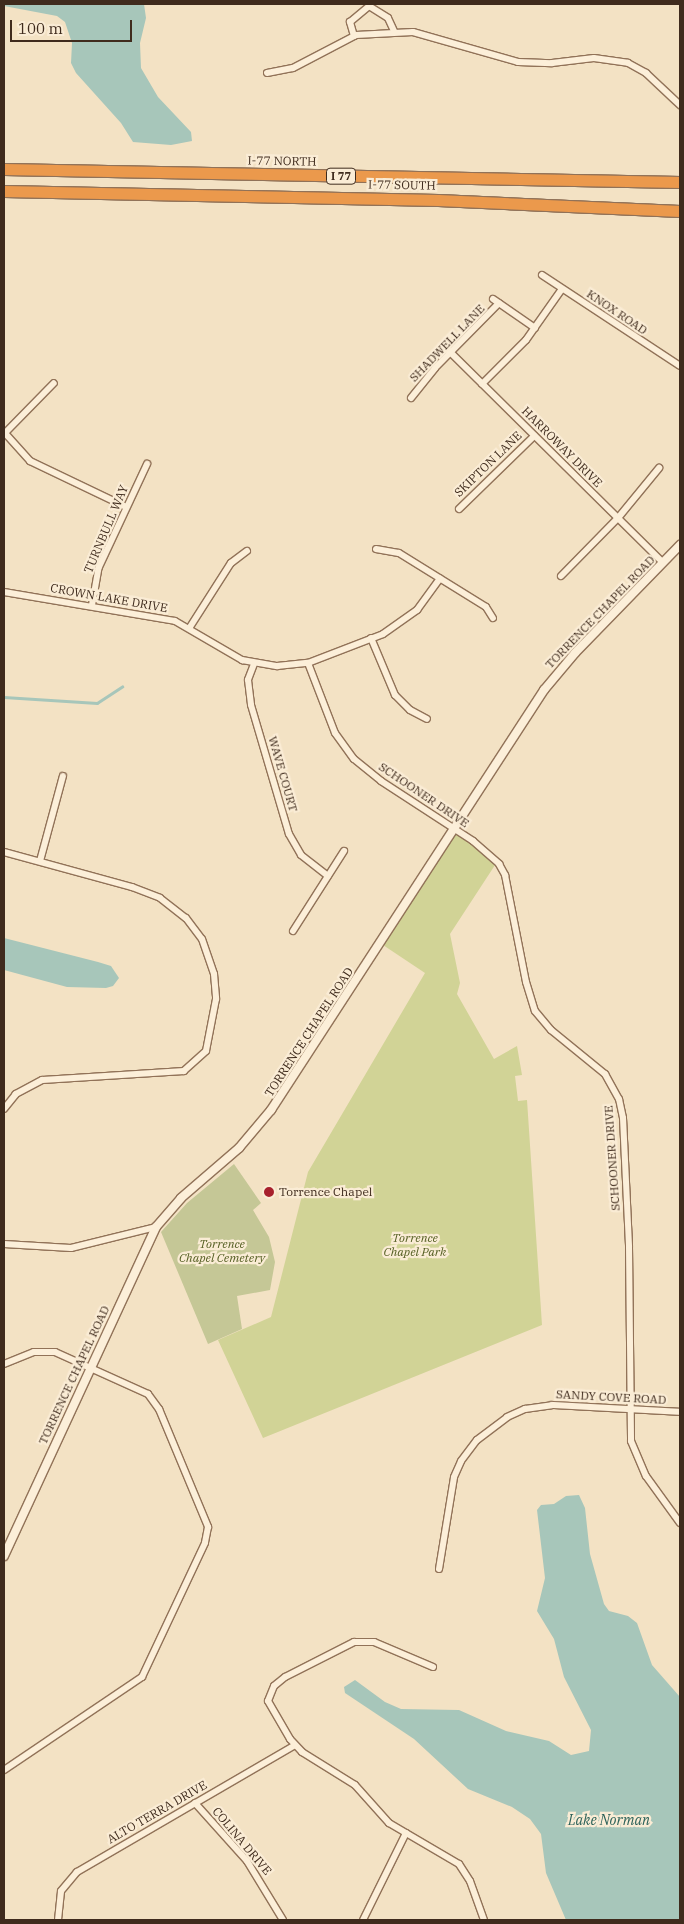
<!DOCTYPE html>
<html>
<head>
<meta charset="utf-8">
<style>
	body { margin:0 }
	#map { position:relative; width:684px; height:1924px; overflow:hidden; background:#f3e2c4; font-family:"IBM Plex Serif",serif }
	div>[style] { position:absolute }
	.green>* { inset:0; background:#d1d396 }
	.cemetery>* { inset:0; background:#c5c796 }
	.water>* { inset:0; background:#a7c6ba }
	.stream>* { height:2.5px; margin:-1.25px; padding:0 1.25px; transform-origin:1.25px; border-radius:1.25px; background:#a7c6ba }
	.roads { filter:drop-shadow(1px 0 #917258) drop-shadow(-1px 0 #917258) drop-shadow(0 1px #917258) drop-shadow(0 -1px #917258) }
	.minor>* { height:6px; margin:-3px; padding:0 3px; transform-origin:3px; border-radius:3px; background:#fcefd9 }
	.tertiary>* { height:8px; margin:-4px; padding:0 4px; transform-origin:4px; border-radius:4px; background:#fcefd9 }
	.motorway>* { height:11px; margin:-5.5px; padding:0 5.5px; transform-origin:5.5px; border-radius:5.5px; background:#eb994c }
	.dots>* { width:14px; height:14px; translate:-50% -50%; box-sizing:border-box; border:2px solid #faecd5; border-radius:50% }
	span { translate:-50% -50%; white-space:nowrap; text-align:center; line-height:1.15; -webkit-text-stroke:4.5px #faecd5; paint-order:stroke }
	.shield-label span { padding:1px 4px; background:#faecd5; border:1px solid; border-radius:4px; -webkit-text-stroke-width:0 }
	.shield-label { font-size:11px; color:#3f2b1d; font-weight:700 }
	.street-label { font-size:12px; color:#3f2b1d }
	.poi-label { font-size:12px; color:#3f2b1d }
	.left { translate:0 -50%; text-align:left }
	.park-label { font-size:12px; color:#545e22; font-style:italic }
	.water-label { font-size:14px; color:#2b6159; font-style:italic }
	.frame { position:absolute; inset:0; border:5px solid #3f2b1d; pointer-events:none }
	.scale { position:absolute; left:10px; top:20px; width:122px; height:22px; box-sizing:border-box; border:2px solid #3f2b1d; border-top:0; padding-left:6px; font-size:15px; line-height:18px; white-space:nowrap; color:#3f2b1d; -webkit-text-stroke:4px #faecd5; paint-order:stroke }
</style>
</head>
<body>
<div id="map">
	<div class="green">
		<div style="clip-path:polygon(454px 828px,497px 862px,450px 934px,460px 983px,457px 994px,494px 1059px,517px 1046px,522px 1075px,515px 1076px,518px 1101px,527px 1100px,542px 1325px,263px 1438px,218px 1340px,271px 1317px,308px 1172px,425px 973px,380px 943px)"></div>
	</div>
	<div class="cemetery">
		<div style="clip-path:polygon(234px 1164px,261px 1203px,253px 1210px,269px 1237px,275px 1262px,270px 1290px,237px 1296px,242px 1329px,208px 1344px,161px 1232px,187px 1203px)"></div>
	</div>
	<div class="water">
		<div style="clip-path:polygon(4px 4px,144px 4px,146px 18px,140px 43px,141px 68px,158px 97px,191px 132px,192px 141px,171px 145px,133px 142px,121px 123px,76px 73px,71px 63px,72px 43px,65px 22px,57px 16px,4px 6px)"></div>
		<div style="clip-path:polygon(4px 938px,98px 962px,111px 966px,119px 978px,113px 986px,106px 988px,67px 987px,4px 970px)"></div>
		<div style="clip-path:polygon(579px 1495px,585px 1508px,590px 1554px,604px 1604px,609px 1611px,628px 1616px,637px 1623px,652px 1665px,680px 1697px,680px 1920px,566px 1920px,546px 1873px,541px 1834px,530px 1819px,512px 1807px,468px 1789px,414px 1739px,345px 1693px,344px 1687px,355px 1680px,385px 1702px,401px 1709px,459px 1710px,506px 1731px,549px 1741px,571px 1755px,589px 1751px,591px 1730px,564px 1677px,554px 1639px,537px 1611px,545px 1578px,537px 1510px,541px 1505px,554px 1504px,566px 1496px)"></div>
	</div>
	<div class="stream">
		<div style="left:4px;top:697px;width:93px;rotate:3.7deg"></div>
		<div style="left:97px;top:703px;width:30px;rotate:-33deg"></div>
	</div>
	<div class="roads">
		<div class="minor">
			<div style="left:354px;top:36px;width:15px;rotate:-106deg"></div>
			<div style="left:350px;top:22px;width:25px;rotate:-40deg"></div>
			<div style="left:369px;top:6px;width:22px;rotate:32deg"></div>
			<div style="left:388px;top:18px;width:14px;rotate:65deg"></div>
			<div style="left:267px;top:73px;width:26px;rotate:-11deg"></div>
			<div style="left:293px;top:68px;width:71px;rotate:-27.6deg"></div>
			<div style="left:356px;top:35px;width:57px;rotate:-3deg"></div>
			<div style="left:413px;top:32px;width:109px;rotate:15.9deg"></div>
			<div style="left:518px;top:62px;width:34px;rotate:2deg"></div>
			<div style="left:552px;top:63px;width:42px;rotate:-6.8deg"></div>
			<div style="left:594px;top:58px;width:34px;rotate:8deg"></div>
			<div style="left:628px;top:63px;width:21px;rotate:29deg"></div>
			<div style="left:646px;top:73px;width:47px;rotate:43.3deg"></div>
			<div style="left:542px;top:275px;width:165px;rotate:33.4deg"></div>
			<div style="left:493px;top:299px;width:51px;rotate:34.6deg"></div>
			<div style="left:445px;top:347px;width:307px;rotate:44.7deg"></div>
			<div style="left:482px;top:384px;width:62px;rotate:-45deg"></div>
			<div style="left:526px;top:340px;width:62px;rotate:-54.8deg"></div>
			<div style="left:411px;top:398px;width:38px;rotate:-51deg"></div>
			<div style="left:435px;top:368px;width:91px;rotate:-45.4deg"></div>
			<div style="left:4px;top:432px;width:39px;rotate:48deg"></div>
			<div style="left:30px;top:461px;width:106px;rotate:25.6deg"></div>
			<div style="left:4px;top:434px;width:71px;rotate:-45.6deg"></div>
			<div style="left:459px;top:509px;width:105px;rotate:-44.2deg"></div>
			<div style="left:376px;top:549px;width:23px;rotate:10deg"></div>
			<div style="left:399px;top:553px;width:102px;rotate:31.8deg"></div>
			<div style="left:486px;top:607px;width:13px;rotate:58deg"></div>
			<div style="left:561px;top:576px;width:81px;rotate:-45.5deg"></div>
			<div style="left:618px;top:518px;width:65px;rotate:-50.6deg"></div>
			<div style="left:4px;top:592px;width:173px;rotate:9.6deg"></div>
			<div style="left:175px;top:621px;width:78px;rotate:30.2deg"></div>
			<div style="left:242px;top:660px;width:36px;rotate:10deg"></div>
			<div style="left:277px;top:666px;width:31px;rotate:-6deg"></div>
			<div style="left:308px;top:663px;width:80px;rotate:-21.1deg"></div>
			<div style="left:383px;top:634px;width:42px;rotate:-35.2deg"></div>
			<div style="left:417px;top:610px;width:39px;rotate:-54deg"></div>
			<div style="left:92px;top:605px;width:39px;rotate:-80deg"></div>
			<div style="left:99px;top:567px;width:114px;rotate:-65deg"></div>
			<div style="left:190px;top:627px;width:76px;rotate:-57.4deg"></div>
			<div style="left:231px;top:563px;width:20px;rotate:-37deg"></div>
			<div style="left:371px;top:638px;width:62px;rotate:67.2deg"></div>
			<div style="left:395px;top:695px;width:21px;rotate:45deg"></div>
			<div style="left:410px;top:710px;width:19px;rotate:28deg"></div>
			<div style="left:308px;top:663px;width:75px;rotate:68.9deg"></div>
			<div style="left:335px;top:733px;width:32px;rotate:54deg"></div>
			<div style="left:354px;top:759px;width:35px;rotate:39deg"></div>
			<div style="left:381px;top:781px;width:110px;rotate:33.1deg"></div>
			<div style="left:473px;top:841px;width:35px;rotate:41deg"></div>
			<div style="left:499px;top:864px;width:13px;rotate:61deg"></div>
			<div style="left:505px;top:875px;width:109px;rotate:78.9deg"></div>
			<div style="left:526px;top:982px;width:30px;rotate:73deg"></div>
			<div style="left:535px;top:1011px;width:25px;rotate:50deg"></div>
			<div style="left:551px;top:1030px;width:70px;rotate:39.2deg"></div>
			<div style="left:605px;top:1074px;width:29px;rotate:61deg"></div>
			<div style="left:619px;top:1099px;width:19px;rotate:78deg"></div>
			<div style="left:623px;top:1118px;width:129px;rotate:87.3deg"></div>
			<div style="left:629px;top:1247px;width:194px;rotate:89.4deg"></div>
			<div style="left:631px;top:1441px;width:38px;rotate:67deg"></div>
			<div style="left:646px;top:1476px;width:58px;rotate:54.1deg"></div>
			<div style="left:254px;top:664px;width:17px;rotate:111deg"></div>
			<div style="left:248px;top:680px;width:25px;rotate:83deg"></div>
			<div style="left:251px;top:705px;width:134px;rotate:73.6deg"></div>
			<div style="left:289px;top:834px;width:24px;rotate:60deg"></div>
			<div style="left:301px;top:855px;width:34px;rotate:38deg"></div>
			<div style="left:4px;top:852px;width:133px;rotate:15.3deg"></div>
			<div style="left:132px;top:887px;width:30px;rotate:21deg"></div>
			<div style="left:160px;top:898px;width:33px;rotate:38deg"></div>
			<div style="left:186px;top:918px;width:26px;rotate:53deg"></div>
			<div style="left:202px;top:939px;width:37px;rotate:71deg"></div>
			<div style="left:214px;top:974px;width:25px;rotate:85deg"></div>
			<div style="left:216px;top:999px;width:53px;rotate:100.9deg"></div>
			<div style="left:206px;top:1051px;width:30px;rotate:138deg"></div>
			<div style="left:184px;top:1071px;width:142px;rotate:176.4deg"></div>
			<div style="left:42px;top:1080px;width:30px;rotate:152deg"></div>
			<div style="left:16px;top:1094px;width:19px;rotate:129deg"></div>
			<div style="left:40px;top:861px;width:88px;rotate:-74.9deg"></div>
			<div style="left:293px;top:931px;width:95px;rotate:-57.5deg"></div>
			<div style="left:4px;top:1244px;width:67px;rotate:3.4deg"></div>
			<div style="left:71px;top:1248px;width:88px;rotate:-13.9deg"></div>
			<div style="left:4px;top:1364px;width:32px;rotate:-22deg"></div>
			<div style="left:34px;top:1352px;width:21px"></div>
			<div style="left:55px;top:1352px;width:102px;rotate:24.3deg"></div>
			<div style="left:148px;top:1394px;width:19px;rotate:54deg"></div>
			<div style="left:159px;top:1409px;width:128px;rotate:67.4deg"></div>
			<div style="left:208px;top:1527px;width:16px;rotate:101deg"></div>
			<div style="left:205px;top:1543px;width:148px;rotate:115.2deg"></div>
			<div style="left:142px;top:1677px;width:166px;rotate:146deg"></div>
			<div style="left:439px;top:1569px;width:93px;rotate:-80.7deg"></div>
			<div style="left:454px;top:1477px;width:17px;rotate:-66deg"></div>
			<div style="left:461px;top:1461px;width:26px;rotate:-53deg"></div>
			<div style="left:477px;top:1440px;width:38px;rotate:-37deg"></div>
			<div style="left:507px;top:1417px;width:20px;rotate:-24deg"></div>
			<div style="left:525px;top:1409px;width:27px;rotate:-8deg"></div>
			<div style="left:552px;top:1405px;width:128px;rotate:3.1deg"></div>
			<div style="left:433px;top:1667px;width:64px;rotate:-157deg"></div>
			<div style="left:374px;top:1642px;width:20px;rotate:180deg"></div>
			<div style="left:354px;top:1642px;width:77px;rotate:153.1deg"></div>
			<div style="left:285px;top:1677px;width:14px;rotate:141deg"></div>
			<div style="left:274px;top:1686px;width:16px;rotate:112deg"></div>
			<div style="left:268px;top:1701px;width:44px;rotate:59.9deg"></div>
			<div style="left:290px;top:1739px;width:18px;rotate:47deg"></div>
			<div style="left:302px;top:1752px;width:62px;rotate:31.9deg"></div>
			<div style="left:355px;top:1785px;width:51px;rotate:48.2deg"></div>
			<div style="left:389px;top:1823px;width:81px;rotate:30.4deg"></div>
			<div style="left:459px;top:1864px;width:20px;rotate:57deg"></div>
			<div style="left:470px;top:1881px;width:41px;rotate:70.3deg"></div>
			<div style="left:195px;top:1803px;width:78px;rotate:48.1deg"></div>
			<div style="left:247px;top:1861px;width:69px;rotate:58.6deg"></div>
			<div style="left:58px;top:1920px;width:29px;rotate:-84deg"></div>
			<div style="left:61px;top:1891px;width:25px;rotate:-50deg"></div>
			<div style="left:77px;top:1872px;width:252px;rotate:-30.2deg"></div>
			<div style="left:363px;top:1920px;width:97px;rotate:-63.7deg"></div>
		</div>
		<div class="tertiary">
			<div style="left:4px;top:1556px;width:362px;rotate:-65.2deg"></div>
			<div style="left:156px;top:1227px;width:38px;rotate:-49deg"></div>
			<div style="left:181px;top:1198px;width:77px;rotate:-40.8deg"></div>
			<div style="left:239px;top:1148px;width:50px;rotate:-49.9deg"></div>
			<div style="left:271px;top:1110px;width:501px;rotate:-56.98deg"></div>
			<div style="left:544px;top:690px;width:48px;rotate:-50deg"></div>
			<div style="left:575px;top:653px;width:151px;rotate:-45.8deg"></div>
		</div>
		<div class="motorway">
			<div style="left:4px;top:169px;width:676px;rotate:1.1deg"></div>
			<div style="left:4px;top:191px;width:434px;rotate:1.2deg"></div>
			<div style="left:438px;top:200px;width:242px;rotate:2.6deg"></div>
		</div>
	</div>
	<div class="dots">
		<div style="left:269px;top:1192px;background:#a7202c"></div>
	</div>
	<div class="shield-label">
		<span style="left:341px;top:176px">I 77</span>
	</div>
	<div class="street-label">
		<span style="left:282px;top:161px;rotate:1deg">I-77 NORTH</span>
		<span style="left:402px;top:185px;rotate:1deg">I-77 SOUTH</span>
		<span style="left:617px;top:312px;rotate:34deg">KNOX ROAD</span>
		<span style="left:447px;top:343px;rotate:-46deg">SHADWELL LANE</span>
		<span style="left:562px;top:447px;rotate:45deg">HARROWAY DRIVE</span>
		<span style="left:488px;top:464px;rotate:-44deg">SKIPTON LANE</span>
		<span style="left:106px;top:529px;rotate:-67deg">TURNBULL WAY</span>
		<span style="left:109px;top:598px;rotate:10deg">CROWN LAKE DRIVE</span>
		<span style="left:600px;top:612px;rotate:-46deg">TORRENCE CHAPEL ROAD</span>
		<span style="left:283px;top:774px;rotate:74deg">WAVE COURT</span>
		<span style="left:424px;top:795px;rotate:34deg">SCHOONER DRIVE</span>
		<span style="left:309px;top:1032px;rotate:-57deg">TORRENCE CHAPEL ROAD</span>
		<span style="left:612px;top:1158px;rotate:-94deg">SCHOONER DRIVE</span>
		<span style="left:74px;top:1375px;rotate:-65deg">TORRENCE CHAPEL ROAD</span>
		<span style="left:611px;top:1397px;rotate:3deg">SANDY COVE ROAD</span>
		<span style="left:157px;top:1812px;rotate:-30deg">ALTO TERRA DRIVE</span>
		<span style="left:242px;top:1841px;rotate:50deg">COLINA DRIVE</span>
	</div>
	<div class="poi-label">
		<span class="left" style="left:279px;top:1192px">Torrence Chapel</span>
	</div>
	<div class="park-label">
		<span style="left:415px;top:1245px">Torrence<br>Chapel Park</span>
		<span style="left:222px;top:1251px">Torrence<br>Chapel Cemetery</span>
	</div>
	<div class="water-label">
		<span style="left:609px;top:1820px">Lake Norman</span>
	</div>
	<div class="frame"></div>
	<div class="scale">100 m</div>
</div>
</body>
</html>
